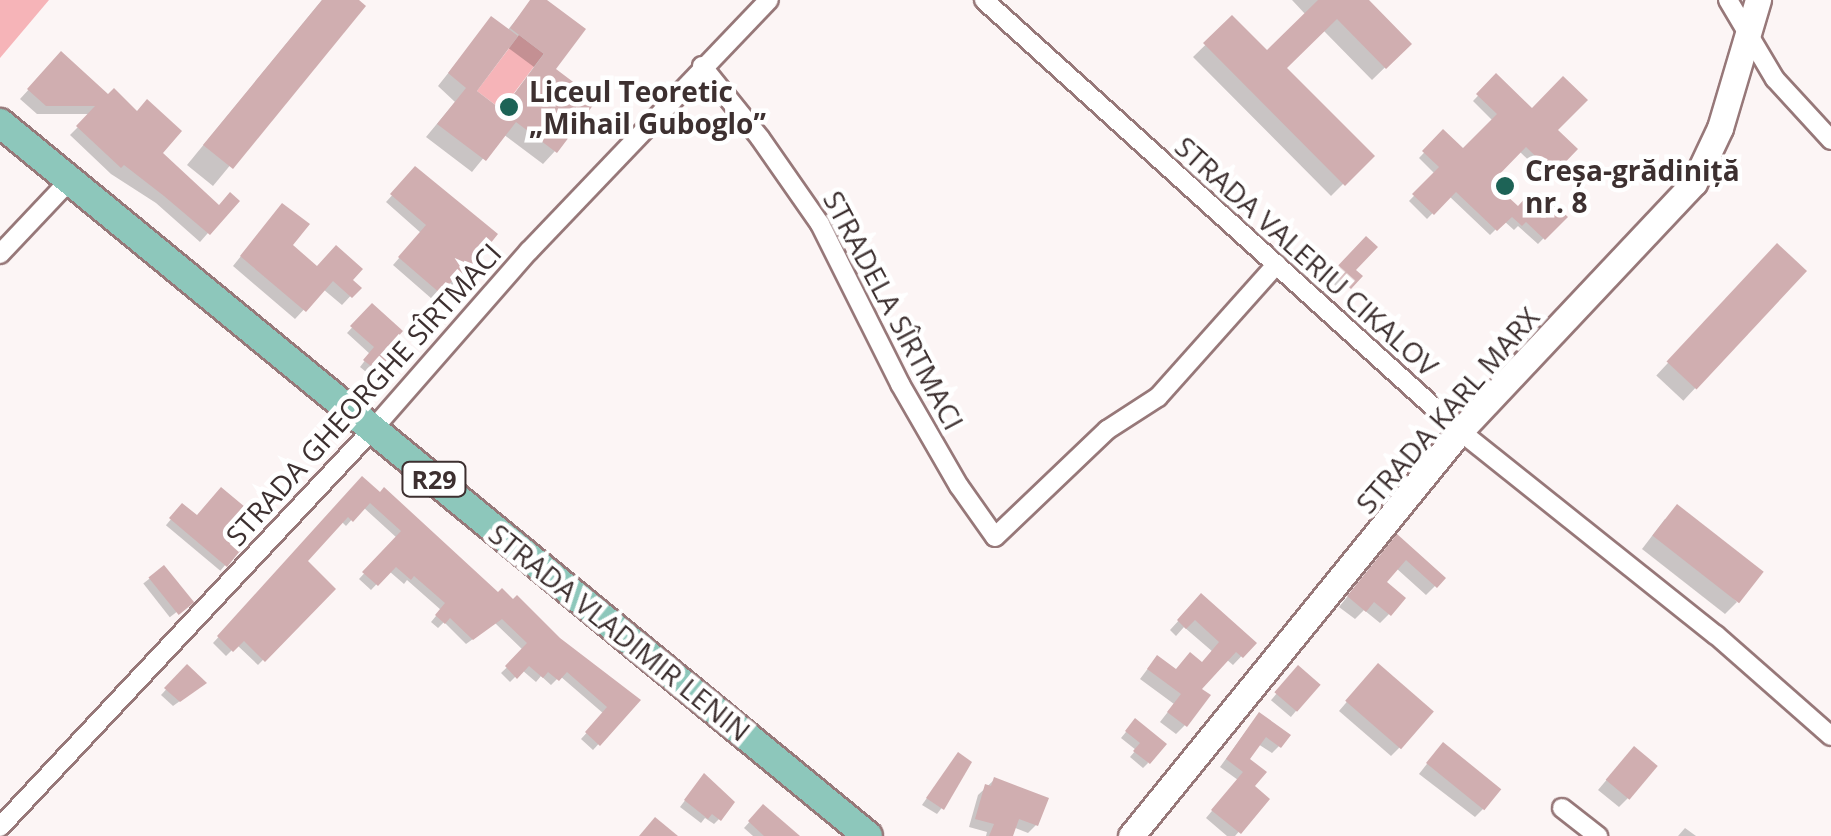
<!DOCTYPE html>
<html>
<head>
<meta charset="utf-8">
<style>
	body { margin:0 }
	#map { position:relative; width:1831px; height:836px; overflow:hidden; background:#fcf5f5; font-family:"Open Sans",sans-serif }
	div>[style] { position:absolute }
	.green>* { inset:0; background:#f6b4b8; transform-origin:0 0 }
	.shadow>* { inset:0; background:#0003; transform-origin:0 0 }
	.building>* { inset:0; background:#d0aeb0; transform-origin:0 0 }
	.roads { filter:drop-shadow(2px 0 #977879) drop-shadow(-2px 0 #977879) drop-shadow(0 2px #977879) drop-shadow(0 -2px #977879) }
	.street>* { height:18px; margin:-9px; padding:0 9px; transform-origin:9px; border-radius:9px; background:#fff }
	.secondary>* { height:25px; margin:-12.5px; padding:0 12.5px; transform-origin:12.5px; border-radius:12.5px; background:#fff }
	.primary>* { height:28px; margin:-14px; padding:0 14px; transform-origin:14px; border-radius:14px; background:#8dc7bb }
	.dots>* { width:28px; height:28px; translate:-50% -50%; box-sizing:border-box; border:5px solid #fff; border-radius:50% }
	span { translate:-50% -50%; white-space:nowrap; text-align:center; line-height:1.15; -webkit-text-stroke:9px #fff; paint-order:stroke }
	.shield-label span { padding:2px 8px; background:#fff; border:2px solid; border-radius:8px; -webkit-text-stroke-width:0 }
	.shield-label { font-size:25px; color:#3d3030; font-weight:700 }
	.poi-label { font-size:28px; color:#3d3030; font-weight:700 }
	.left { translate:0 -50%; text-align:left }
	.street-label { font-size:28px; color:#3d3030 }
</style>
</head>
<body>
<div id="map">
	<div class="green">
		<div style="clip-path:polygon(0 0,49px 0,0 58px)"></div>
		<div style="left:519px;top:35px;width:31px;height:70px;rotate:37deg"></div>
	</div>
	<div class="shadow">
		<div style="clip-path:polygon(322px 0,355px 0,362px 6px,213px 186px,187px 165px)"></div>
		<div style="clip-path:polygon(evenodd,532px 0,542px 0,552px 70px,555px 151px,543px 164px,503px 134px,472px 172px,426px 137px,455px 102px,438px 86px,491px 19px,507px 31px,532px 0,507px 47px,534px 67px,501px 112px,474px 92px,507px 47px)"></div>
		<div style="clip-path:polygon(1292px 0,1365px 0,1409px 44px,1372px 80px,1323px 30px,1283px 68px,1371px 156px,1331px 196px,1193px 57px,1232px 19px,1267px 54px,1306px 15px)"></div>
		<div style="clip-path:polygon(53px 63px,219px 208px,236px 201px,200px 242px,156px 203px,111px 174px,70px 135px,91px 114px,37px 114px,20px 99px)"></div>
		<div style="clip-path:polygon(1496px 77px,1575px 149px,1547px 178px,1519px 151px,1489px 182px,1518px 210px,1564px 217px,1538px 244px,1518px 226px,1514px 230px,1504px 221px,1490px 235px,1449px 196px,1427px 219px,1409px 201px,1435px 174px,1419px 158px,1443px 133px,1463px 152px,1493px 121px,1473px 101px)"></div>
		<div style="clip-path:polygon(415px 170px,459px 278px,452px 285px,448px 281px,432px 299px,393px 265px,421px 233px,386px 202px)"></div>
		<div style="clip-path:polygon(274px 215px,290px 246px,317px 269px,358px 288px,342px 305px,323px 289px,295px 319px,233px 266px)"></div>
		<div style="clip-path:polygon(1366px 239px,1353px 271px,1359px 276px,1343px 293px,1329px 279px)"></div>
		<div style="left:1777px;top:246px;width:37px;height:177px;rotate:43deg"></div>
		<div style="clip-path:polygon(372px 306px,383px 349px,390px 354px,371px 376px,360px 367px,370px 354px,347px 333px)"></div>
		<div style="clip-path:polygon(363px 480px,498px 595px,638px 701px,593px 750px,581px 739px,604px 714px,560px 676px,551px 685px,541px 676px,536px 682px,522px 670px,510px 682px,501px 673px,524px 651px,495px 623px,466px 644px,444px 622px,438px 628px,431px 622px,441px 610px,407px 580px,404px 584px,389px 571px,371px 590px,359px 579px,397px 538px,363px 507px,346px 526px,341px 521px,305px 561px,332px 589px,258px 665px,237px 645px,226px 656px,213px 643px)"></div>
		<div style="left:182px;top:506px;width:71px;height:25px;rotate:40deg"></div>
		<div style="clip-path:polygon(1665px 519px,1737px 602px,1725px 614px,1642px 549px)"></div>
		<div style="clip-path:polygon(1388px 547px,1443px 578px,1426px 595px,1396px 568px,1383px 582px,1389px 614px,1380px 623px,1364px 610px,1355px 619px,1339px 607px)"></div>
		<div style="left:163px;top:568px;width:43px;height:25px;rotate:52deg"></div>
		<div style="clip-path:polygon(1201px 596px,1253px 644px,1233px 665px,1226px 659px,1199px 689px,1185px 725px,1176px 734px,1160px 722px,1174px 704px,1140px 679px,1149px 667px,1175px 672px,1202px 664px,1213px 652px,1184px 627px,1176px 636px,1170px 630px)"></div>
		<div style="clip-path:polygon(187px 667px,198px 688px,173px 706px,161px 695px)"></div>
		<div style="left:1298px;top:668px;width:26px;height:42px;rotate:40deg"></div>
		<div style="clip-path:polygon(1369px 676px,1400px 747px,1391px 756px,1339px 711px)"></div>
		<div style="clip-path:polygon(1135px 721px,1148px 763px,1143px 768px,1130px 757px,1136px 750px,1121px 738px)"></div>
		<div style="clip-path:polygon(1252px 723px,1279px 746px,1272px 753px,1258px 744px,1247px 760px,1252px 787px,1267px 799px,1235px 836px,1227px 836px,1206px 818px,1238px 780px,1220px 767px)"></div>
		<div style="clip-path:polygon(1434px 755px,1484px 808px,1475px 817px,1419px 774px)"></div>
		<div style="clip-path:polygon(1625px 758px,1628px 798px,1619px 807px,1598px 790px)"></div>
		<div style="clip-path:polygon(953px 761px,951px 796px,937px 814px,922px 805px)"></div>
		<div style="clip-path:polygon(994px 780px,1036px 825px,1028px 833px,1013px 827px,1010px 836px,986px 836px,987px 832px,969px 827px,978px 795px)"></div>
		<div style="clip-path:polygon(699px 782px,719px 819px,714px 824px,705px 818px,701px 823px,680px 807px)"></div>
		<div style="clip-path:polygon(763px 807px,784px 836px,753px 836px,744px 828px)"></div>
		<div style="clip-path:polygon(1685px 828px,1696px 836px,1678px 836px)"></div>
	</div>
	<div class="building">
		<div style="clip-path:polygon(322px 0,359px 0,366px 6px,233px 169px,203px 145px)"></div>
		<div style="clip-path:polygon(530px 0,547px 0,586px 29px,556px 69px,597px 100px,557px 153px,516px 122px,486px 161px,437px 124px,466px 88px,448px 73px,491px 16px,518px 36px,477px 91px,502px 110px,544px 54px,510px 28px)"></div>
		<div style="clip-path:polygon(1318px 0,1369px 0,1412px 44px,1386px 69px,1337px 19px,1287px 68px,1375px 156px,1345px 186px,1203px 43px,1232px 15px,1267px 50px)"></div>
		<div style="clip-path:polygon(61px 51px,108px 94px,114px 88px,137px 111px,147px 99px,182px 131px,163px 153px,219px 205px,230px 192px,240px 201px,210px 235px,164px 196px,124px 165px,121px 168px,76px 126px,95px 106px,46px 106px,27px 89px)"></div>
		<div style="clip-path:polygon(1496px 73px,1532px 108px,1563px 76px,1588px 100px,1558px 130px,1578px 149px,1554px 174px,1526px 147px,1492px 182px,1518px 206px,1529px 194px,1535px 200px,1542px 193px,1568px 217px,1545px 240px,1526px 222px,1522px 226px,1512px 217px,1497px 231px,1456px 192px,1434px 215px,1412px 194px,1439px 167px,1422px 151px,1443px 129px,1463px 148px,1497px 114px,1476px 94px)"></div>
		<div style="clip-path:polygon(415px 166px,498px 234px,461px 280px,456px 276px,441px 294px,398px 257px,426px 225px,390px 194px)"></div>
		<div style="clip-path:polygon(282px 203px,310px 224px,293px 245px,317px 266px,336px 245px,363px 269px,353px 280px,362px 288px,352px 298px,333px 281px,306px 312px,240px 256px)"></div>
		<div style="clip-path:polygon(1366px 236px,1378px 247px,1356px 270px,1363px 276px,1351px 289px,1332px 272px)"></div>
		<div style="left:1777px;top:243px;width:41px;height:162px;rotate:43deg"></div>
		<div style="clip-path:polygon(372px 303px,403px 331px,387px 349px,394px 354px,379px 372px,363px 360px,374px 347px,350px 326px)"></div>
		<div style="clip-path:polygon(362px 476px,380px 492px,384px 487px,498px 592px,502px 588px,513px 599px,517px 595px,560px 638px,641px 700px,600px 746px,585px 732px,607px 707px,567px 672px,559px 681px,548px 672px,543px 678px,529px 666px,517px 679px,505px 666px,527px 643px,502px 619px,473px 640px,450px 618px,445px 624px,435px 615px,445px 603px,414px 576px,411px 580px,396px 567px,378px 586px,362px 572px,401px 531px,370px 503px,353px 522px,348px 517px,308px 561px,336px 589px,265px 662px,244px 641px,233px 652px,217px 636px)"></div>
		<div style="clip-path:polygon(221px 487px,251px 512px,226px 540px,240px 551px,227px 567px,169px 518px,182px 503px,197px 515px)"></div>
		<div style="left:1677px;top:504px;width:110px;height:40px;rotate:38deg"></div>
		<div style="clip-path:polygon(1397px 534px,1446px 578px,1437px 588px,1406px 560px,1387px 582px,1406px 598px,1391px 616px,1374px 602px,1366px 612px,1347px 596px)"></div>
		<div style="left:164px;top:565px;width:48px;height:20px;rotate:51deg"></div>
		<div style="clip-path:polygon(1201px 593px,1257px 643px,1243px 658px,1236px 652px,1202px 689px,1211px 695px,1187px 727px,1167px 712px,1181px 694px,1147px 669px,1157px 655px,1176px 669px,1190px 652px,1202px 662px,1219px 642px,1195px 620px,1186px 629px,1177px 620px)"></div>
		<div style="left:1378px;top:663px;width:74px;height:50px;rotate:41deg"></div>
		<div style="clip-path:polygon(187px 664px,207px 683px,180px 702px,164px 688px)"></div>
		<div style="left:1298px;top:665px;width:30px;height:36px;rotate:41deg"></div>
		<div style="clip-path:polygon(1259px 712px,1291px 735px,1281px 748px,1266px 737px,1250px 759px,1267px 772px,1255px 786px,1270px 799px,1241px 834px,1211px 810px,1243px 772px,1226px 759px)"></div>
		<div style="clip-path:polygon(1135px 718px,1167px 744px,1150px 764px,1133px 751px,1140px 743px,1125px 731px)"></div>
		<div style="left:1443px;top:742px;width:75px;height:27px;rotate:39deg"></div>
		<div style="left:1634px;top:746px;width:31px;height:44px;rotate:40deg"></div>
		<div style="clip-path:polygon(958px 752px,972px 762px,944px 810px,926px 798px)"></div>
		<div style="clip-path:polygon(704px 773px,735px 802px,721px 821px,712px 814px,708px 819px,684px 800px)"></div>
		<div style="clip-path:polygon(994px 777px,1049px 798px,1038px 826px,1019px 819px,1013px 836px,989px 836px,994px 824px,975px 819px,985px 784px,991px 786px)"></div>
		<div style="clip-path:polygon(763px 804px,800px 836px,764px 836px,748px 821px)"></div>
		<div style="clip-path:polygon(655px 817px,678px 836px,639px 836px)"></div>
	</div>
	<div class="roads">
		<div class="street">
			<div style="left:984px;top:0;width:642px;rotate:42.16deg"></div>
			<div style="left:1460px;top:431px;width:327px;rotate:38.6deg"></div>
			<div style="left:1716px;top:635px;width:153px;rotate:41.3deg"></div>
			<div style="left:1728px;top:0;width:92px;rotate:59.3deg"></div>
			<div style="left:1775px;top:79px;width:83px;rotate:47.4deg"></div>
			<div style="left:702px;top:66px;width:92px;rotate:51.1deg"></div>
			<div style="left:760px;top:138px;width:105px;rotate:55.1deg"></div>
			<div style="left:820px;top:224px;width:179px;rotate:63.4deg"></div>
			<div style="left:900px;top:384px;width:118px;rotate:60deg"></div>
			<div style="left:959px;top:486px;width:62px;rotate:54.8deg"></div>
			<div style="left:995px;top:537px;width:155px;rotate:-43.7deg"></div>
			<div style="left:1107px;top:430px;width:61px;rotate:-32.9deg"></div>
			<div style="left:1158px;top:397px;width:178px;rotate:-48.2deg"></div>
			<div style="left:0;top:254px;width:100px;rotate:-46.6deg"></div>
			<div style="left:1562px;top:808px;width:46px;rotate:37.9deg"></div>
			<div style="left:0;top:827px;width:545px;rotate:-46.86deg"></div>
			<div style="left:373px;top:429px;width:237px;rotate:-48.8deg"></div>
			<div style="left:529px;top:251px;width:347px;rotate:-46.3deg"></div>
		</div>
		<div class="secondary">
			<div style="left:1131px;top:836px;width:522px;rotate:-50.91deg"></div>
			<div style="left:1460px;top:431px;width:341px;rotate:-46.7deg"></div>
			<div style="left:1694px;top:183px;width:61px;rotate:-64.7deg"></div>
			<div style="left:1720px;top:128px;width:134px;rotate:-73.5deg"></div>
		</div>
		<div class="primary">
			<div style="left:0;top:123px;width:1123px;rotate:39.4deg"></div>
		</div>
	</div>
	<div class="dots">
		<div style="left:509px;top:107px;background:#1d6356"></div>
		<div style="left:1505px;top:186px;background:#1d6356"></div>
	</div>
	<div class="shield-label">
		<span style="left:434px;top:479px">R29</span>
	</div>
	<div class="poi-label">
		<span class="left" style="left:529px;top:107px">Liceul Teoretic<br>„Mihail Guboglo”</span>
		<span class="left" style="left:1525px;top:186px">Creșa-grădiniță<br>nr. 8</span>
	</div>
	<div class="street-label">
		<span style="left:1307px;top:256px;rotate:42deg">STRADA VALERIU CIKALOV</span>
		<span style="left:894px;top:310px;rotate:62deg">STRADELA SÎRTMACI</span>
		<span style="left:363px;top:394px;rotate:-48deg">STRADA GHEORGHE SÎRTMACI</span>
		<span style="left:1447px;top:410px;rotate:-49deg">STRADA KARL MARX</span>
		<span style="left:620px;top:632px;rotate:39deg">STRADA VLADIMIR LENIN</span>
	</div>
</div>
</body>
</html>
